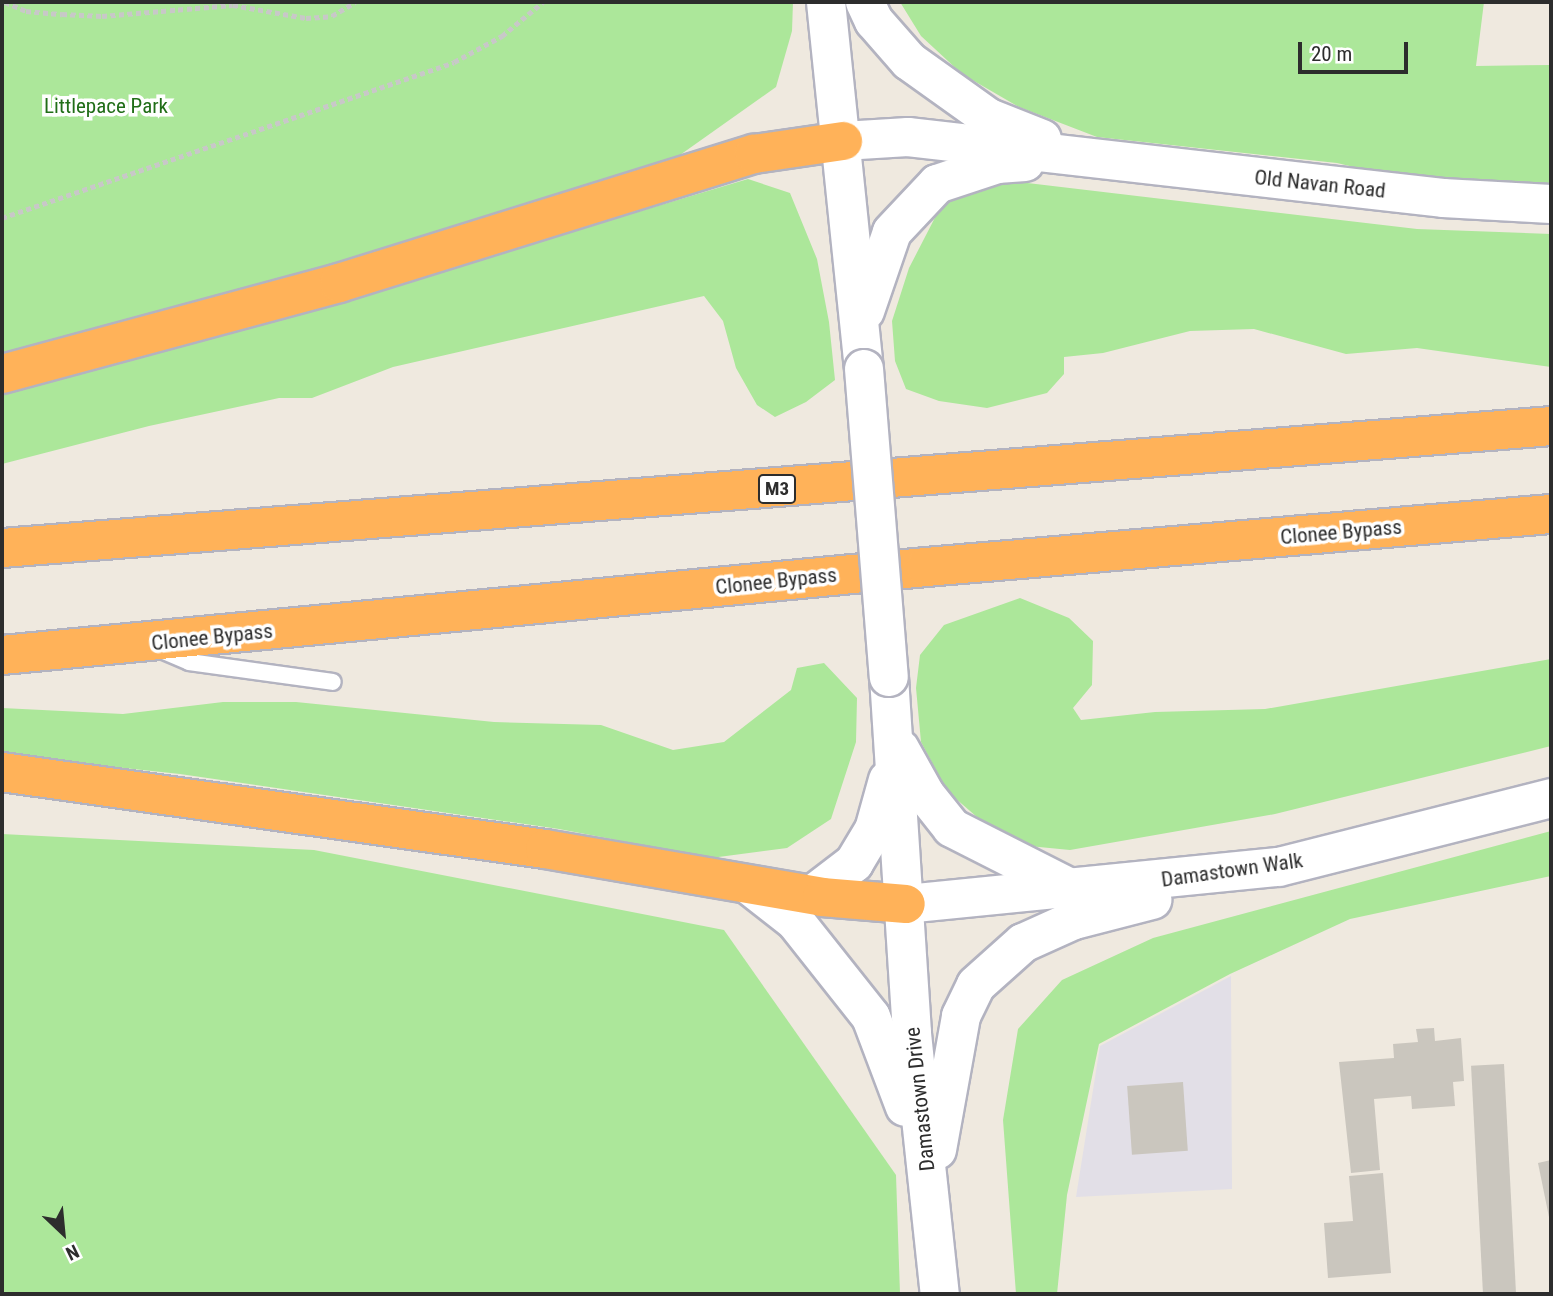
<!DOCTYPE html>
<html>
<head>
<meta charset="utf-8">
<style>
	body { margin:0 }
	#map { position:relative; width:1553px; height:1296px; overflow:hidden; background:#efe9df; font-family:"Roboto Condensed",sans-serif }
	div>[style] { position:absolute }
	.industrial>* { inset:0; background:#e2dfe7 }
	.green>* { inset:0; background:#ace79a }
	.building>* { inset:0; background:#cac6be; transform-origin:0 0 }
	.path>* { height:4.5px; margin-top:-2.25px; transform-origin:0; background:repeating-linear-gradient(90deg,#c8c8c8 0 5px,transparent 0 8.5px) }
	.roads { filter:drop-shadow(2px 0 #b3b3c0) drop-shadow(-2px 0 #b3b3c0) drop-shadow(0 2px #b3b3c0) drop-shadow(0 -2px #b3b3c0) }
	.lane>* { height:16px; margin:-8px; padding:0 8px; transform-origin:8px; border-radius:8px; background:#fff }
	.secondary>* { height:38px; margin:-19px; padding:0 19px; transform-origin:19px; border-radius:19px; background:#fff }
	.highway>* { height:38px; margin:-19px; padding:0 19px; transform-origin:19px; border-radius:19px; background:#ffb259 }
	.bridges { filter:drop-shadow(2px 0 #b3b3c0) drop-shadow(-2px 0 #b3b3c0) drop-shadow(0 2px #b3b3c0) drop-shadow(0 -2px #b3b3c0) }
	.secondary-bridge>* { height:38px; margin:-19px; padding:0 19px; transform-origin:19px; border-radius:19px; background:#fff }
	span { translate:-50% -50%; white-space:nowrap; text-align:center; line-height:1.15; -webkit-text-stroke:7px #fff; paint-order:stroke }
	.shield-label span { padding:2px 5px; background:#fff; border:2px solid; border-radius:5px; -webkit-text-stroke-width:0 }
	.shield-label { font-size:19px; color:#2d2d2d; font-weight:700 }
	.park-label { font-size:21px; color:#216e18 }
	.street-label { font-size:21px; color:#2d2d2d }
	.frame { position:absolute; inset:0; border:4px solid #2d2d2d; pointer-events:none }
	.north { position:absolute; left:28px; top:1198px; width:70px; height:70px; -webkit-text-stroke:5px #fff; paint-order:stroke; rotate:154deg; font-size:19px; font-weight:700; line-height:28px; text-align:center; color:#2d2d2d }
	.north::after { content:''; display:block; margin:auto; width:24px; height:32px; background:#2d2d2d; clip-path:polygon(50% 0,100% 100%,50% 72%,0 100%) }
	.scale { position:absolute; left:1298px; top:42px; width:110px; height:32px; box-sizing:border-box; border:4px solid #2d2d2d; border-top:0; padding-left:9px; font-size:21px; line-height:24px; white-space:nowrap; color:#2d2d2d; -webkit-text-stroke:5px #fff; paint-order:stroke }
</style>
</head>
<body>
<div id="map">
	<div class="industrial">
		<div style="clip-path:polygon(1231px 976px,1232px 1189px,1076px 1197px,1100px 1046px)"></div>
	</div>
	<div class="green">
		<div style="clip-path:polygon(2px 2px,793px 2px,792px 31px,776px 87px,680px 155px,405px 244px,2px 353px)"></div>
		<div style="clip-path:polygon(900px 2px,1484px 2px,1476px 66px,1551px 65px,1551px 185px,1379px 173px,1337px 163px,1097px 137px,1019px 107px,962px 74px,921px 36px)"></div>
		<div style="clip-path:polygon(748px 179px,790px 193px,817px 259px,829px 322px,835px 380px,806px 402px,775px 417px,757px 405px,736px 368px,723px 321px,704px 296px,393px 367px,312px 398px,279px 398px,149px 426px,2px 464px,2px 393px,275px 320px)"></div>
		<div style="clip-path:polygon(1019px 182px,1417px 229px,1551px 234px,1551px 367px,1417px 348px,1346px 354px,1254px 329px,1190px 331px,1103px 353px,1064px 357px,1064px 374px,1047px 393px,987px 408px,939px 401px,906px 389px,895px 361px,892px 321px,909px 268px,941px 206px,979px 186px)"></div>
		<div style="clip-path:polygon(1020px 598px,1069px 618px,1093px 641px,1092px 685px,1073px 708px,1081px 720px,1155px 712px,1265px 709px,1551px 659px,1551px 746px,1275px 814px,1070px 850px,1008px 844px,947px 791px,921px 742px,916px 688px,920px 655px,944px 625px)"></div>
		<div style="clip-path:polygon(824px 663px,857px 698px,856px 742px,831px 819px,787px 848px,711px 858px,559px 829px,180px 774px,2px 755px,2px 708px,123px 714px,223px 702px,296px 702px,494px 722px,601px 725px,673px 750px,724px 742px,791px 690px,797px 668px)"></div>
		<div style="clip-path:polygon(1551px 831px,1551px 876px,1350px 919px,1230px 974px,1099px 1044px,1067px 1195px,1057px 1294px,1016px 1294px,1003px 1120px,1018px 1029px,1062px 980px,1153px 938px)"></div>
		<div style="clip-path:polygon(2px 834px,314px 850px,724px 930px,896px 1175px,900px 1294px,2px 1294px)"></div>
	</div>
	<div class="building">
		<div style="clip-path:polygon(1434px 1028px,1435px 1041px,1461px 1038px,1464px 1081px,1453px 1082px,1455px 1106px,1412px 1109px,1411px 1096px,1374px 1099px,1380px 1170px,1351px 1173px,1339px 1062px,1394px 1058px,1393px 1044px,1418px 1042px,1416px 1029px)"></div>
		<div style="left:1504px;top:1064px;width:230px;height:33px;rotate:87deg"></div>
		<div style="left:1183px;top:1082px;width:69px;height:56px;rotate:86deg"></div>
		<div style="clip-path:polygon(1551px 1160px,1551px 1222px,1550px 1222px,1538px 1163px)"></div>
		<div style="clip-path:polygon(1383px 1173px,1391px 1273px,1328px 1278px,1324px 1223px,1353px 1221px,1349px 1176px)"></div>
	</div>
	<div class="path">
		<div style="left:5px;top:2px;width:23px;rotate:23deg"></div>
		<div style="left:26px;top:11px;width:36px;rotate:5deg"></div>
		<div style="left:62px;top:14px;width:40px;rotate:2.9deg"></div>
		<div style="left:102px;top:16px;width:131px;rotate:-4.8deg"></div>
		<div style="left:233px;top:5px;width:74px;rotate:10.1deg"></div>
		<div style="left:306px;top:18px;width:26px;rotate:-4deg"></div>
		<div style="left:332px;top:16px;width:27px;rotate:-31deg"></div>
		<div style="left:2px;top:218px;width:478px;rotate:-19deg"></div>
		<div style="left:454px;top:62px;width:55px;rotate:-28.4deg"></div>
		<div style="left:502px;top:36px;width:53px;rotate:-39.7deg"></div>
	</div>
	<div class="roads">
		<div class="lane">
			<div style="left:161px;top:650px;width:30px;rotate:23deg"></div>
			<div style="left:189px;top:662px;width:145px;rotate:7.9deg"></div>
		</div>
		<div class="secondary">
			<div style="left:826px;top:2px;width:369px;rotate:84.1deg"></div>
			<div style="left:865px;top:2px;width:21px;rotate:65deg"></div>
			<div style="left:874px;top:21px;width:53px;rotate:48.8deg"></div>
			<div style="left:909px;top:61px;width:98px;rotate:35.5deg"></div>
			<div style="left:989px;top:118px;width:57px;rotate:21.6deg"></div>
			<div style="left:843px;top:141px;width:65px;rotate:-3.5deg"></div>
			<div style="left:908px;top:137px;width:538px;rotate:6.5deg"></div>
			<div style="left:1443px;top:198px;width:108px;rotate:3.2deg"></div>
			<div style="left:865px;top:311px;width:83px;rotate:-71.1deg"></div>
			<div style="left:892px;top:232px;width:66px;rotate:-46.8deg"></div>
			<div style="left:937px;top:184px;width:63px;rotate:-18.4deg"></div>
			<div style="left:997px;top:164px;width:28px;rotate:-4deg"></div>
			<div style="left:889px;top:677px;width:358px;rotate:86.3deg"></div>
			<div style="left:912px;top:1034px;width:262px;rotate:83.9deg"></div>
			<div style="left:900px;top:749px;width:51px;rotate:60.9deg"></div>
			<div style="left:925px;top:794px;width:43px;rotate:51.5deg"></div>
			<div style="left:952px;top:828px;width:135px;rotate:26.9deg"></div>
			<div style="left:749px;top:885px;width:58px;rotate:38deg"></div>
			<div style="left:795px;top:921px;width:122px;rotate:51.6deg"></div>
			<div style="left:871px;top:1017px;width:96px;rotate:69.3deg"></div>
			<div style="left:812px;top:895px;width:53px;rotate:-37.3deg"></div>
			<div style="left:854px;top:863px;width:39px;rotate:-59deg"></div>
			<div style="left:874px;top:830px;width:52px;rotate:-74.4deg"></div>
			<div style="left:906px;top:904px;width:375px;rotate:-5.7deg"></div>
			<div style="left:1279px;top:867px;width:281px;rotate:-14.2deg"></div>
			<div style="left:937px;top:1150px;width:136px;rotate:-79.8deg"></div>
			<div style="left:961px;top:1016px;width:34px;rotate:-64deg"></div>
			<div style="left:976px;top:985px;width:63px;rotate:-41.8deg"></div>
			<div style="left:1023px;top:943px;width:56px;rotate:-24.3deg"></div>
			<div style="left:1074px;top:920px;width:81px;rotate:-14.4deg"></div>
		</div>
		<div class="highway">
			<div style="left:2px;top:374px;width:349px;rotate:-15.1deg"></div>
			<div style="left:339px;top:283px;width:435px;rotate:-17.3deg"></div>
			<div style="left:754px;top:154px;width:90px;rotate:-8.3deg"></div>
			<div style="left:2px;top:548px;width:1554px;rotate:-4.5deg"></div>
			<div style="left:2px;top:655px;width:928px;rotate:-5.44deg"></div>
			<div style="left:926px;top:567px;width:627px;rotate:-4.85deg"></div>
			<div style="left:2px;top:772px;width:548px;rotate:8.07deg"></div>
			<div style="left:545px;top:849px;width:281px;rotate:9.8deg"></div>
			<div style="left:822px;top:897px;width:84px;rotate:4.8deg"></div>
		</div>
	</div>
	<div class="bridges">
		<div class="secondary-bridge">
			<div style="left:864px;top:369px;width:309px;rotate:85.4deg"></div>
		</div>
	</div>
	<div class="shield-label">
		<span style="left:777px;top:489px">M3</span>
	</div>
	<div class="park-label">
		<span style="left:106px;top:106px">Littlepace Park</span>
	</div>
	<div class="street-label">
		<span style="left:1320px;top:184px;rotate:6deg">Old Navan Road</span>
		<span style="left:1341px;top:532px;rotate:-5deg">Clonee Bypass</span>
		<span style="left:776px;top:581px;rotate:-6deg">Clonee Bypass</span>
		<span style="left:212px;top:637px;rotate:-6deg">Clonee Bypass</span>
		<span style="left:1232px;top:870px;rotate:-8deg">Damastown Walk</span>
		<span style="left:920px;top:1099px;rotate:-96deg">Damastown Drive</span>
	</div>
	<div class="frame"></div>
	<div class="north">N</div>
	<div class="scale">20 m</div>
</div>
</body>
</html>
